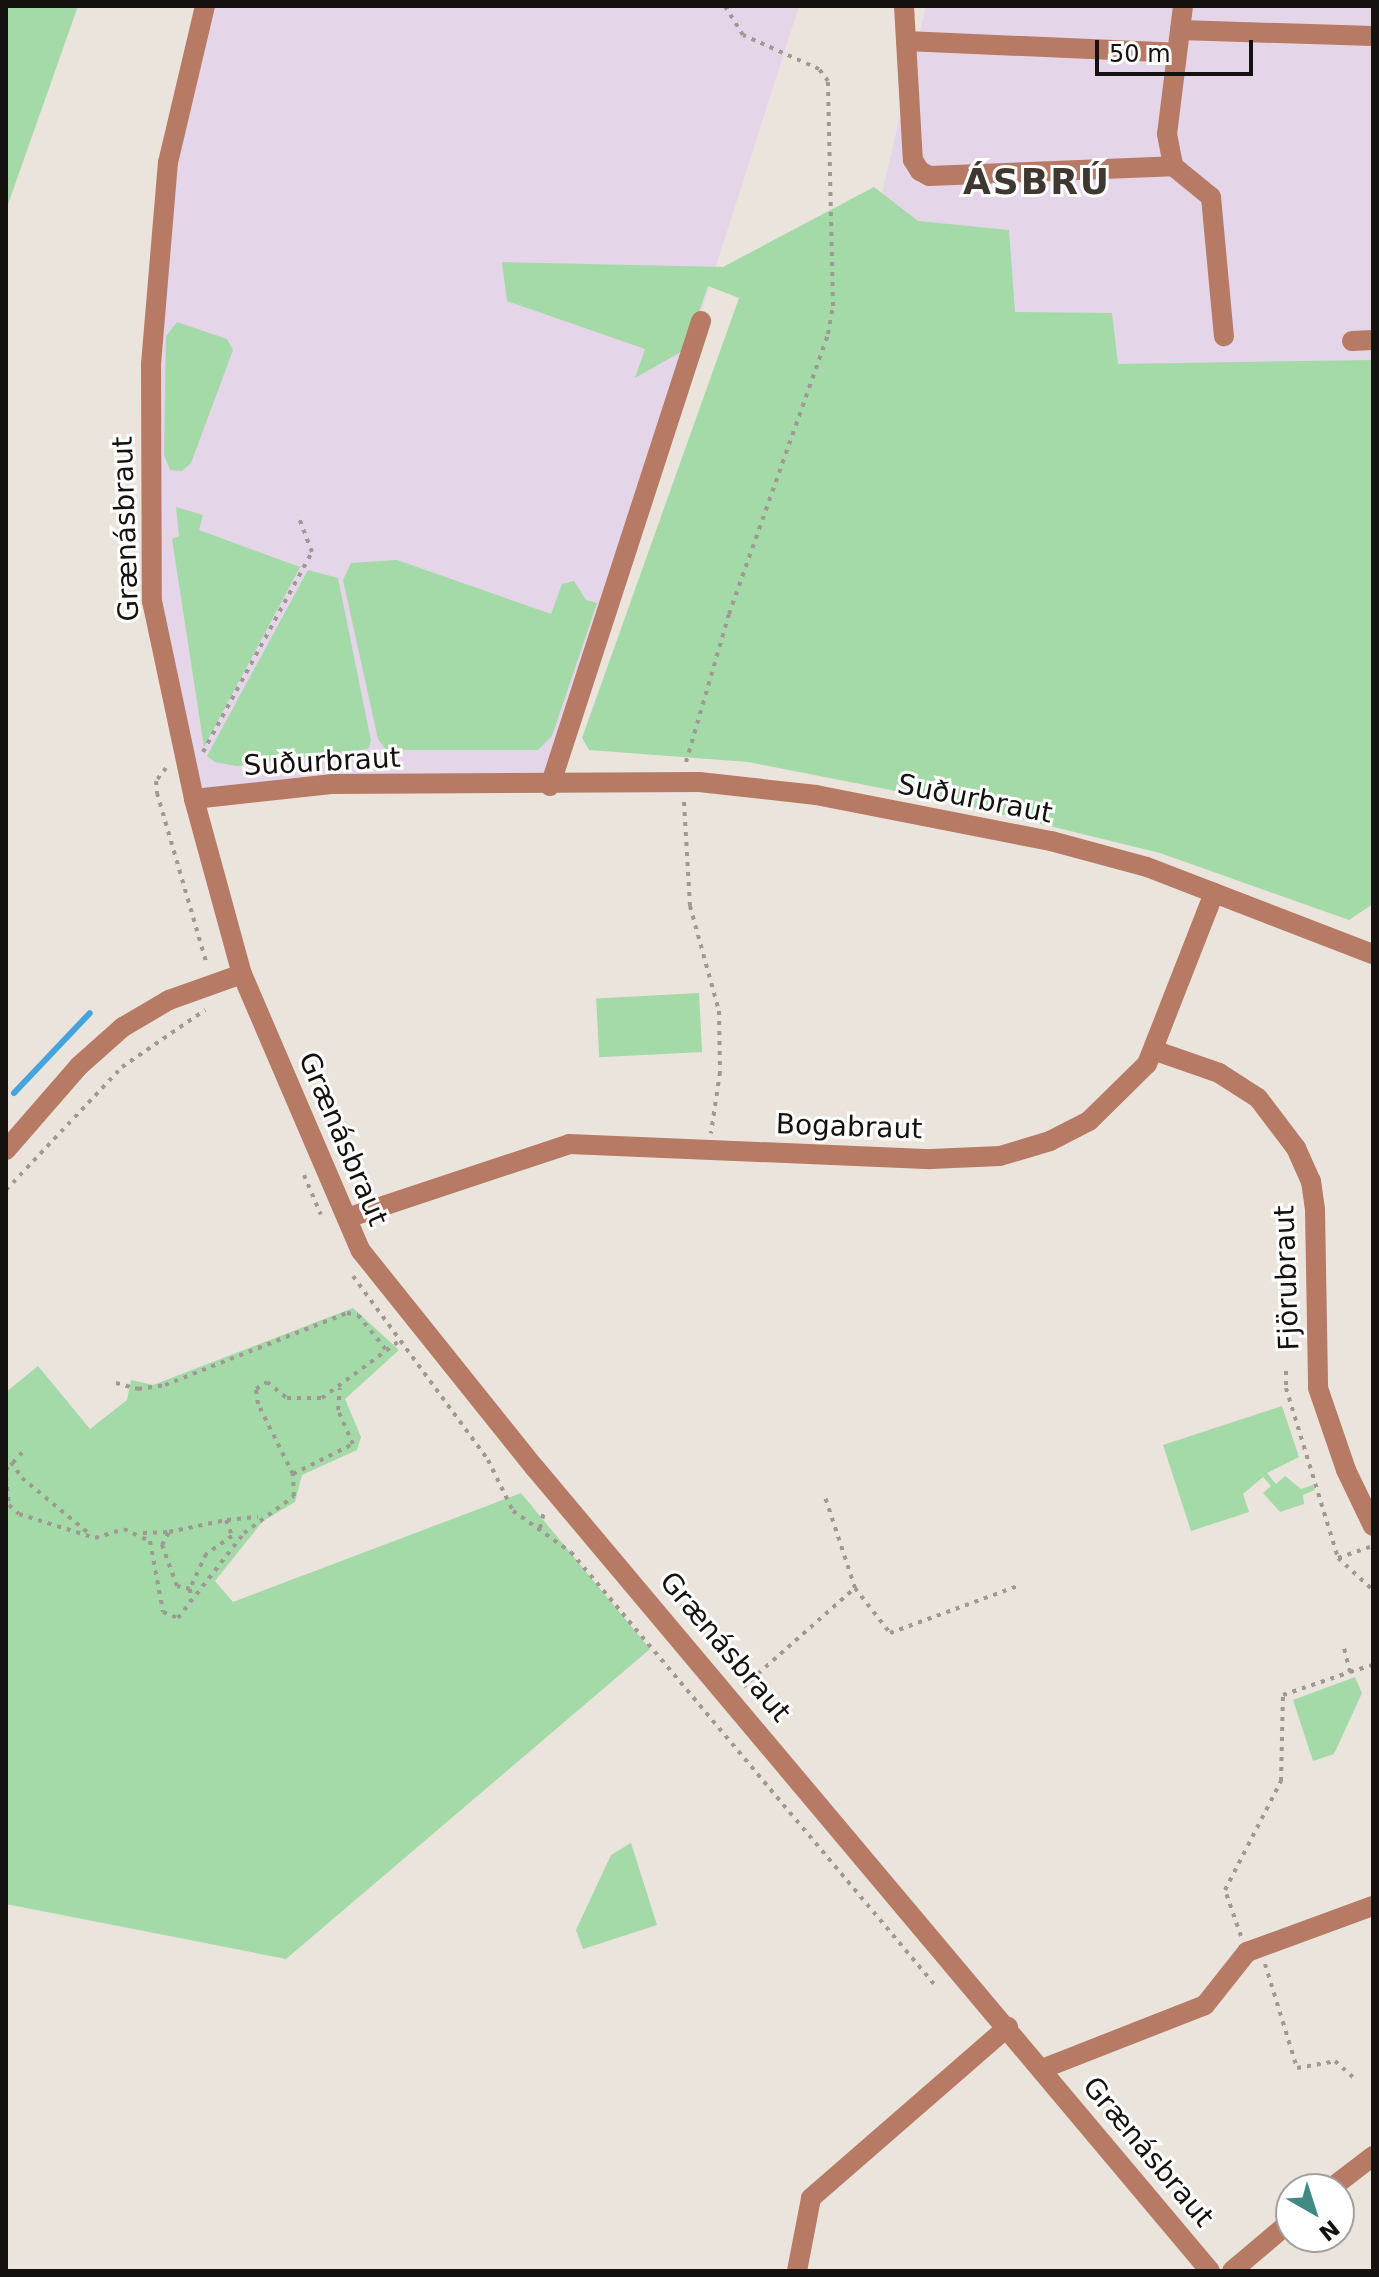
<!DOCTYPE html>
<html>
<head>
<meta charset="utf-8">
<style>
	body { margin:0 }
	#map { position:relative; width:1379px; height:2277px; overflow:hidden; background:#ebe4dc; font-family:"DejaVu Sans",sans-serif }
	div>[style] { position:absolute }
	.commercial>* { inset:0; background:#e5d5e8 }
	.green>* { inset:0; background:#a4d9a8; transform-origin:0 0 }
	.stream>* { height:6px; margin:-3px; padding:0 3px; transform-origin:3px; border-radius:3px; background:#44a4dd }
	.path>* { height:4px; margin-top:-2px; transform-origin:0; background:repeating-linear-gradient(90deg,#9e9992 0 4px,transparent 0 10px) }
	.minor>* { height:20px; margin:-10px; padding:0 10px; transform-origin:10px; border-radius:10px; background:#b67a65 }
	span { translate:-50% -50%; white-space:nowrap; text-align:center; line-height:1.15; -webkit-text-stroke:6px #fff; paint-order:stroke }
	.street-label { font-size:28px; color:#14110e }
	.district-label { font-size:36px; color:#3e3831; font-weight:700; letter-spacing:2px }
	.frame { position:absolute; inset:0; border:8px solid #14110e; pointer-events:none }
	.north { position:absolute; left:1275px; top:2173px; width:80px; height:80px; box-sizing:border-box; background:#fff; border:2px solid #a1a09f; border-radius:50%; rotate:141deg; font-size:22px; font-weight:700; line-height:32px; text-align:center; color:#14110e }
	.north::after { content:''; display:block; margin:auto; width:28px; height:36px; background:#418984; clip-path:polygon(50% 0,100% 100%,50% 72%,0 100%) }
	.scale { position:absolute; left:1095px; top:40px; width:158px; height:36px; box-sizing:border-box; border:4px solid #14110e; border-top:0; padding-left:10px; font-size:24px; line-height:28px; white-space:nowrap; color:#14110e; -webkit-text-stroke:6px #fff; paint-order:stroke }
</style>
</head>
<body>
<div id="map">
	<div class="commercial">
		<div style="clip-path:polygon(205px 6px,799px 6px,550px 786px,331px 784px,194px 799px,155px 624px,151px 364px,193px 53px)"></div>
		<div style="clip-path:polygon(926px 6px,1373px 6px,1373px 380px,842px 363px)"></div>
	</div>
	<div class="green">
		<div style="clip-path:polygon(6px 6px,78px 6px,6px 210px)"></div>
		<div style="clip-path:polygon(874px 187px,918px 221px,1009px 230px,1015px 312px,1112px 313px,1118px 364px,1373px 360px,1373px 904px,1349px 920px,1160px 853px,952px 802px,748px 762px,589px 750px,582px 738px,739px 298px,708px 286px,686px 349px,635px 378px,645px 349px,507px 301px,502px 262px,723px 267px)"></div>
		<div style="clip-path:polygon(177px 322px,227px 339px,233px 350px,191px 463px,182px 471px,170px 470px,164px 455px,166px 336px)"></div>
		<div style="clip-path:polygon(176px 507px,203px 515px,199px 530px,300px 567px,204px 747px,172px 539px,179px 536px)"></div>
		<div style="clip-path:polygon(397px 560px,551px 614px,562px 584px,574px 581px,586px 600px,597px 603px,552px 736px,538px 750px,386px 750px,378px 739px,343px 580px,351px 563px)"></div>
		<div style="clip-path:polygon(308px 570px,338px 578px,371px 741px,368px 749px,237px 766px,215px 762px,207px 756px)"></div>
		<div style="left:699px;top:993px;width:59px;height:103px;rotate:87deg"></div>
		<div style="clip-path:polygon(353px 1308px,399px 1350px,345px 1399px,361px 1437px,357px 1450px,302px 1475px,295px 1502px,263px 1521px,215px 1581px,233px 1602px,521px 1493px,650px 1649px,286px 1959px,6px 1904px,6px 1392px,38px 1366px,90px 1429px,127px 1400px,131px 1380px,153px 1385px)"></div>
		<div style="clip-path:polygon(1282px 1406px,1299px 1457px,1267px 1473px,1276px 1484px,1285px 1476px,1301px 1489px,1313px 1485px,1315px 1490px,1303px 1495px,1304px 1504px,1280px 1512px,1263px 1493px,1271px 1486px,1263px 1477px,1243px 1494px,1249px 1512px,1191px 1531px,1163px 1445px)"></div>
		<div style="clip-path:polygon(1355px 1677px,1362px 1693px,1334px 1754px,1313px 1761px,1293px 1700px)"></div>
		<div style="clip-path:polygon(631px 1843px,657px 1925px,583px 1949px,576px 1930px,611px 1855px)"></div>
	</div>
	<div class="stream">
		<div style="left:14px;top:1093px;width:110px;rotate:-46.5deg"></div>
	</div>
	<div class="path">
		<div style="left:203px;top:752px;width:228px;rotate:-61.4deg"></div>
		<div style="left:312px;top:552px;width:40px;rotate:-111deg"></div>
		<div style="left:686px;top:762px;width:154px;rotate:-73.8deg"></div>
		<div style="left:729px;top:614px;width:297px;rotate:-70.5deg"></div>
		<div style="left:828px;top:334px;width:28px;rotate:-80deg"></div>
		<div style="left:833px;top:306px;width:225px;rotate:-91.3deg"></div>
		<div style="left:828px;top:81px;width:15px;rotate:-127deg"></div>
		<div style="left:819px;top:69px;width:83px;rotate:-155.9deg"></div>
		<div style="left:743px;top:35px;width:34px;rotate:-122deg"></div>
		<div style="left:166px;top:768px;width:16px;rotate:128deg"></div>
		<div style="left:156px;top:781px;width:12px;rotate:85deg"></div>
		<div style="left:157px;top:793px;width:179px;rotate:73.8deg"></div>
		<div style="left:684px;top:802px;width:104px;rotate:86.7deg"></div>
		<div style="left:690px;top:906px;width:109px;rotate:74.6deg"></div>
		<div style="left:719px;top:1011px;width:61px;rotate:89.1deg"></div>
		<div style="left:720px;top:1072px;width:62px;rotate:98.4deg"></div>
		<div style="left:304px;top:1175px;width:43px;rotate:67deg"></div>
		<div style="left:6px;top:1190px;width:169px;rotate:-46.7deg"></div>
		<div style="left:122px;top:1067px;width:101px;rotate:-34.5deg"></div>
		<div style="left:353px;top:1276px;width:228px;rotate:53.7deg"></div>
		<div style="left:488px;top:1460px;width:57px;rotate:63.9deg"></div>
		<div style="left:513px;top:1511px;width:71px;rotate:35.3deg"></div>
		<div style="left:571px;top:1552px;width:564px;rotate:49.96deg"></div>
		<div style="left:1286px;top:1371px;width:17px;rotate:90deg"></div>
		<div style="left:1286px;top:1388px;width:178px;rotate:73deg"></div>
		<div style="left:1338px;top:1558px;width:47px;rotate:42.4deg"></div>
		<div style="left:116px;top:1383px;width:23px;rotate:15deg"></div>
		<div style="left:138px;top:1389px;width:27px;rotate:-8deg"></div>
		<div style="left:165px;top:1385px;width:196px;rotate:-21.6deg"></div>
		<div style="left:347px;top:1313px;width:11px;rotate:10deg"></div>
		<div style="left:358px;top:1315px;width:46px;rotate:51.1deg"></div>
		<div style="left:11px;top:1462px;width:19px;rotate:55deg"></div>
		<div style="left:22px;top:1478px;width:89px;rotate:39.6deg"></div>
		<div style="left:6px;top:1470px;width:25px;rotate:-47deg"></div>
		<div style="left:293px;top:1474px;width:67px;rotate:-26.6deg"></div>
		<div style="left:353px;top:1444px;width:37px;rotate:-114deg"></div>
		<div style="left:338px;top:1410px;width:22px;rotate:-85deg"></div>
		<div style="left:6px;top:1477px;width:28px;rotate:84deg"></div>
		<div style="left:9px;top:1505px;width:13px;rotate:42deg"></div>
		<div style="left:19px;top:1514px;width:80px;rotate:17.5deg"></div>
		<div style="left:95px;top:1538px;width:30px;rotate:-17deg"></div>
		<div style="left:124px;top:1529px;width:29px;rotate:25deg"></div>
		<div style="left:150px;top:1541px;width:72px;rotate:79.6deg"></div>
		<div style="left:163px;top:1612px;width:16px;rotate:22deg"></div>
		<div style="left:178px;top:1618px;width:108px;rotate:-52.2deg"></div>
		<div style="left:244px;top:1533px;width:62px;rotate:-36.5deg"></div>
		<div style="left:294px;top:1496px;width:22px;rotate:-93deg"></div>
		<div style="left:293px;top:1474px;width:78px;rotate:-116.6deg"></div>
		<div style="left:258px;top:1404px;width:15px;rotate:-98deg"></div>
		<div style="left:256px;top:1389px;width:13px;rotate:-32deg"></div>
		<div style="left:267px;top:1382px;width:26px;rotate:39deg"></div>
		<div style="left:287px;top:1398px;width:35px"></div>
		<div style="left:322px;top:1398px;width:94px;rotate:-36.4deg"></div>
		<div style="left:227px;top:1520px;width:31px;rotate:-6deg"></div>
		<div style="left:540px;top:1528px;width:16px;rotate:-76deg"></div>
		<div style="left:143px;top:1533px;width:26px;rotate:-2deg"></div>
		<div style="left:1338px;top:1558px;width:34px;rotate:-19deg"></div>
		<div style="left:670px;top:1588px;width:50px;rotate:55.7deg"></div>
		<div style="left:855px;top:1588px;width:57px;rotate:52.1deg"></div>
		<div style="left:890px;top:1633px;width:136px;rotate:-20.2deg"></div>
		<div style="left:190px;top:1589px;width:13px;rotate:-167deg"></div>
		<div style="left:177px;top:1586px;width:44px;rotate:-110.1deg"></div>
		<div style="left:162px;top:1545px;width:15px;rotate:-62deg"></div>
		<div style="left:169px;top:1532px;width:58px;rotate:-11.9deg"></div>
		<div style="left:226px;top:1520px;width:17px;rotate:69deg"></div>
		<div style="left:232px;top:1536px;width:32px;rotate:145deg"></div>
		<div style="left:206px;top:1554px;width:38px;rotate:115deg"></div>
		<div style="left:190px;top:1589px;width:13px;rotate:86deg"></div>
		<div style="left:1350px;top:1672px;width:24px;rotate:-17deg"></div>
		<div style="left:743px;top:1687px;width:149px;rotate:-41.5deg"></div>
		<div style="left:855px;top:1588px;width:96px;rotate:-108.2deg"></div>
		<div style="left:1241px;top:1936px;width:49px;rotate:-109.2deg"></div>
		<div style="left:1225px;top:1890px;width:123px;rotate:-62.8deg"></div>
		<div style="left:1281px;top:1781px;width:86px;rotate:-88.7deg"></div>
		<div style="left:1283px;top:1695px;width:71px;rotate:-18.9deg"></div>
		<div style="left:1350px;top:1672px;width:25px;rotate:-104deg"></div>
		<div style="left:1265px;top:1964px;width:109px;rotate:72.9deg"></div>
		<div style="left:1297px;top:2068px;width:39px;rotate:-10deg"></div>
		<div style="left:1335px;top:2061px;width:27px;rotate:42deg"></div>
	</div>
	<div class="minor">
		<div style="left:205px;top:6px;width:160px;rotate:103.3deg"></div>
		<div style="left:168px;top:162px;width:203px;rotate:94.8deg"></div>
		<div style="left:151px;top:364px;width:237px;rotate:89.8deg"></div>
		<div style="left:152px;top:601px;width:202px;rotate:78deg"></div>
		<div style="left:194px;top:799px;width:181px;rotate:74.7deg"></div>
		<div style="left:242px;top:974px;width:301px;rotate:66.8deg"></div>
		<div style="left:361px;top:1251px;width:278px;rotate:51.3deg"></div>
		<div style="left:535px;top:1468px;width:1049px;rotate:49.95deg"></div>
		<div style="left:904px;top:6px;width:154px;rotate:86.7deg"></div>
		<div style="left:913px;top:160px;width:13px;rotate:58deg"></div>
		<div style="left:920px;top:171px;width:10px;rotate:29deg"></div>
		<div style="left:929px;top:176px;width:244px;rotate:-2.3deg"></div>
		<div style="left:1183px;top:6px;width:129px;rotate:97.1deg"></div>
		<div style="left:1167px;top:134px;width:33px;rotate:79deg"></div>
		<div style="left:1173px;top:166px;width:49px;rotate:39.2deg"></div>
		<div style="left:1211px;top:197px;width:140px;rotate:84.7deg"></div>
		<div style="left:1180px;top:30px;width:193px;rotate:1.8deg"></div>
		<div style="left:906px;top:41px;width:271px;rotate:2.5deg"></div>
		<div style="left:1352px;top:341px;width:21px;rotate:-3deg"></div>
		<div style="left:550px;top:786px;width:489px;rotate:-72deg"></div>
		<div style="left:194px;top:799px;width:138px;rotate:-6.2deg"></div>
		<div style="left:331px;top:784px;width:368px;rotate:-0.3deg"></div>
		<div style="left:699px;top:782px;width:118px;rotate:6.3deg"></div>
		<div style="left:816px;top:795px;width:239px;rotate:11.1deg"></div>
		<div style="left:1051px;top:841px;width:99px;rotate:15.2deg"></div>
		<div style="left:1147px;top:867px;width:242px;rotate:21.1deg"></div>
		<div style="left:1156px;top:1051px;width:67px;rotate:19.2deg"></div>
		<div style="left:1219px;top:1073px;width:46px;rotate:32.7deg"></div>
		<div style="left:1258px;top:1098px;width:63px;rotate:52.8deg"></div>
		<div style="left:1296px;top:1148px;width:36px;rotate:66deg"></div>
		<div style="left:1311px;top:1181px;width:29px;rotate:82deg"></div>
		<div style="left:1315px;top:1210px;width:178px;rotate:89deg"></div>
		<div style="left:1318px;top:1388px;width:87px;rotate:71.1deg"></div>
		<div style="left:1346px;top:1470px;width:62px;rotate:64.3deg"></div>
		<div style="left:6px;top:1150px;width:111px;rotate:-49deg"></div>
		<div style="left:79px;top:1066px;width:59px;rotate:-41.6deg"></div>
		<div style="left:123px;top:1027px;width:53px;rotate:-30.4deg"></div>
		<div style="left:169px;top:1000px;width:77px;rotate:-19.6deg"></div>
		<div style="left:347px;top:1218px;width:234px;rotate:-18.4deg"></div>
		<div style="left:569px;top:1144px;width:362px;rotate:2.4deg"></div>
		<div style="left:931px;top:1159px;width:69px;rotate:-2.5deg"></div>
		<div style="left:1000px;top:1156px;width:52px;rotate:-16.7deg"></div>
		<div style="left:1050px;top:1141px;width:44px;rotate:-27.1deg"></div>
		<div style="left:1089px;top:1121px;width:81px;rotate:-44.5deg"></div>
		<div style="left:1147px;top:1064px;width:184px;rotate:-68.6deg"></div>
		<div style="left:1042px;top:2069px;width:175px;rotate:-21.4deg"></div>
		<div style="left:1205px;top:2005px;width:68px;rotate:-51.6deg"></div>
		<div style="left:1247px;top:1952px;width:134px;rotate:-20.1deg"></div>
		<div style="left:1330px;top:2189px;width:54px;rotate:-37.5deg"></div>
		<div style="left:797px;top:2271px;width:74px;rotate:-79.1deg"></div>
		<div style="left:811px;top:2198px;width:261px;rotate:-41deg"></div>
		<div style="left:1232px;top:2271px;width:77px;rotate:-40.3deg"></div>
	</div>
	<div class="street-label">
		<span style="left:126px;top:529px;rotate:-92deg">Grænásbraut</span>
		<span style="left:322px;top:762px;rotate:-3deg">Suðurbraut</span>
		<span style="left:975px;top:799px;rotate:11deg">Suðurbraut</span>
		<span style="left:849px;top:1127px;rotate:2deg">Bogabraut</span>
		<span style="left:343px;top:1139px;rotate:67deg">Grænásbraut</span>
		<span style="left:1287px;top:1278px;rotate:-92deg">Fjörubraut</span>
		<span style="left:725px;top:1647px;rotate:50deg">Grænásbraut</span>
		<span style="left:1148px;top:2152px;rotate:50deg">Grænásbraut</span>
	</div>
	<div class="district-label">
		<span style="left:1037px;top:182px">ÁSBRÚ</span>
	</div>
	<div class="frame"></div>
	<div class="north">N</div>
	<div class="scale">50 m</div>
</div>
</body>
</html>
